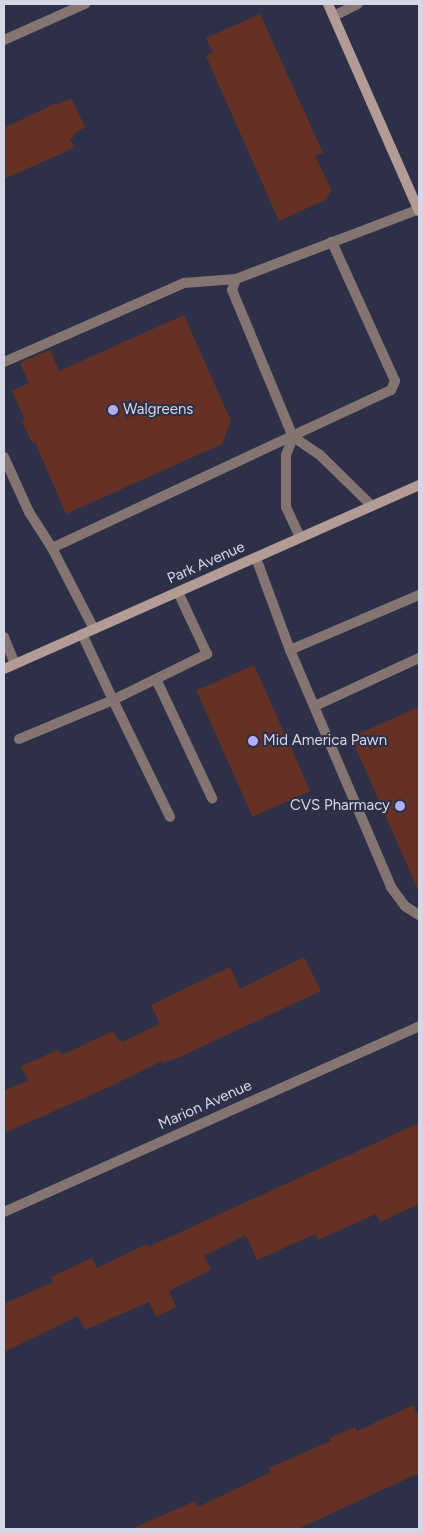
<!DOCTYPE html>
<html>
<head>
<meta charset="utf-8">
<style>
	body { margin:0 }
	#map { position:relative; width:423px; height:1533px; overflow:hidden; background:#2e3048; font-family:Figtree,sans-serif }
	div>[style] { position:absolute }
	.building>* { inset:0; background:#653125; transform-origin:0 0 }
	.lane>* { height:10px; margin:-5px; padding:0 5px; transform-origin:5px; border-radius:5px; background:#847572 }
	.street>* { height:10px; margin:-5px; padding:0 5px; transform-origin:5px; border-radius:5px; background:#847572 }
	.secondary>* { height:10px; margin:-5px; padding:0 5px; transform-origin:5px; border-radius:5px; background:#b39b96 }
	.dots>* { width:14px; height:14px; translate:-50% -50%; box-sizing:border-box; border:2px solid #2e3048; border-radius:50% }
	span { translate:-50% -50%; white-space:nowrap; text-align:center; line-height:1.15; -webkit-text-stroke:4px #2e3048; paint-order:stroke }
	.poi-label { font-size:15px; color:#d5d7e6 }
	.left { translate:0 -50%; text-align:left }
	.right { translate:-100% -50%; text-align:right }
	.street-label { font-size:15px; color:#d5d7e6 }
	.frame { position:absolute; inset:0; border:5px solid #d5d7e6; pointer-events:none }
</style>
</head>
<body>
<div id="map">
	<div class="building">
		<div style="clip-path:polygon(260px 14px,323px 153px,315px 156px,331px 189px,327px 199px,279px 221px,206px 56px,213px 53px,206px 38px)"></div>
		<div style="clip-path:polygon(71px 98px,85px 127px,73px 134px,74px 137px,70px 139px,74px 148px,4px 179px,4px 128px,56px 103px,57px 105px)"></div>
		<div style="clip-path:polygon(184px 315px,231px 421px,222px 444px,66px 514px,35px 442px,32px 443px,22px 421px,25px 420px,12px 391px,29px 383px,20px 363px,50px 350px,59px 371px)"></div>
		<div style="left:254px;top:665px;width:138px;height:63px;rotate:66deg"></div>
		<div style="clip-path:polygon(419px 707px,419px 892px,351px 737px)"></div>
		<div style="clip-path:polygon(304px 957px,321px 991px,184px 1055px,163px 1063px,162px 1061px,107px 1088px,4px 1133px,4px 1091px,28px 1080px,21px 1066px,58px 1050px,62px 1055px,113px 1031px,118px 1040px,120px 1039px,122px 1042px,160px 1024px,151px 1005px,230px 967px,240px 989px)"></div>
		<div style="clip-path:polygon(419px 1123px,419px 1204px,380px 1222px,376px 1214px,318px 1240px,315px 1234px,257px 1260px,246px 1235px,204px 1256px,211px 1270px,169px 1291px,176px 1307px,156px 1317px,149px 1302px,85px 1330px,78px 1316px,4px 1352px,4px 1304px,53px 1282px,51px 1277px,92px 1258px,97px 1268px,147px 1244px,148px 1247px)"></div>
		<div style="clip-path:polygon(413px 1405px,419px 1418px,419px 1473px,298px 1529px,131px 1529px,195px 1501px,198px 1507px,271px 1472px,269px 1468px,331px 1441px,330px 1438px,355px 1427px,357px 1431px)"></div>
	</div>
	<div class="lane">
		<div style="left:4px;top:362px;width:197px;rotate:-23.7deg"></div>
		<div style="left:184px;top:283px;width:52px;rotate:-4.4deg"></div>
		<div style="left:293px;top:437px;width:19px;rotate:111deg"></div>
		<div style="left:286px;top:455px;width:52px;rotate:90deg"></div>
		<div style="left:286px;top:507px;width:33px;rotate:65deg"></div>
		<div style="left:4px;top:457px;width:60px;rotate:65.6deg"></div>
		<div style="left:29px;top:512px;width:43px;rotate:57.4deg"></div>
		<div style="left:372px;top:506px;width:73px;rotate:-135.6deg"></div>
		<div style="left:320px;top:455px;width:32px;rotate:-146deg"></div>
		<div style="left:293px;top:437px;width:159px;rotate:-112.5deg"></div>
		<div style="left:232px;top:290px;width:12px;rotate:-70deg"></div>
		<div style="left:236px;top:279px;width:196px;rotate:-20.9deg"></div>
		<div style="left:256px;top:558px;width:98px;rotate:69.7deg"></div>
		<div style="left:290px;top:650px;width:258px;rotate:66.9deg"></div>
		<div style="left:391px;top:887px;width:24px;rotate:54deg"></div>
		<div style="left:405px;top:906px;width:17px;rotate:33deg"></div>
		<div style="left:94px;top:629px;width:91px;rotate:-117.4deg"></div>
		<div style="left:52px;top:548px;width:374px;rotate:-25deg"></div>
		<div style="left:391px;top:390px;width:10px;rotate:-66deg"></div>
		<div style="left:395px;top:381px;width:153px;rotate:-114.4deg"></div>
		<div style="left:82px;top:634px;width:73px;rotate:64.8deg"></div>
		<div style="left:113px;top:700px;width:105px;rotate:-26.1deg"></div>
		<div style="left:207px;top:654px;width:68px;rotate:-115.1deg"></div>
		<div style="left:4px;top:637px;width:29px;rotate:68deg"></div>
		<div style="left:290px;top:650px;width:140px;rotate:-23.1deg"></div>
		<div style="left:156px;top:679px;width:132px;rotate:64.8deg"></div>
		<div style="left:315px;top:706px;width:115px;rotate:-24.8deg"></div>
		<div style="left:19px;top:739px;width:102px;rotate:-22.5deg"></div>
		<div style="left:113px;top:700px;width:130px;rotate:64deg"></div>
	</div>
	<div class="street">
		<div style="left:334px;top:16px;width:27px;rotate:-27deg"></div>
		<div style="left:4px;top:40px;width:89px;rotate:-24deg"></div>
		<div style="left:4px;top:1212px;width:455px;rotate:-24.1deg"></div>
	</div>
	<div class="secondary">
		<div style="left:328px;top:4px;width:226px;rotate:66.3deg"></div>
		<div style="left:4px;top:669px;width:454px;rotate:-23.9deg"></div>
	</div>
	<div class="dots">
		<div style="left:113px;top:410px;background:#b0aefa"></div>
		<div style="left:253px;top:741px;background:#b0aefa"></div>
		<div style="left:400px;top:806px;background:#b0aefa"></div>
	</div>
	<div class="poi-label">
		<span class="left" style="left:123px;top:410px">Walgreens</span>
		<span class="left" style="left:263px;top:741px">Mid America Pawn</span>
		<span class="right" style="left:390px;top:806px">CVS Pharmacy</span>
	</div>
	<div class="street-label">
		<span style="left:206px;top:563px;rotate:-24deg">Park Avenue</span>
		<span style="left:205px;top:1105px;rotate:-24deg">Marion Avenue</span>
	</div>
	<div class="frame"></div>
</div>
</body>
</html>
